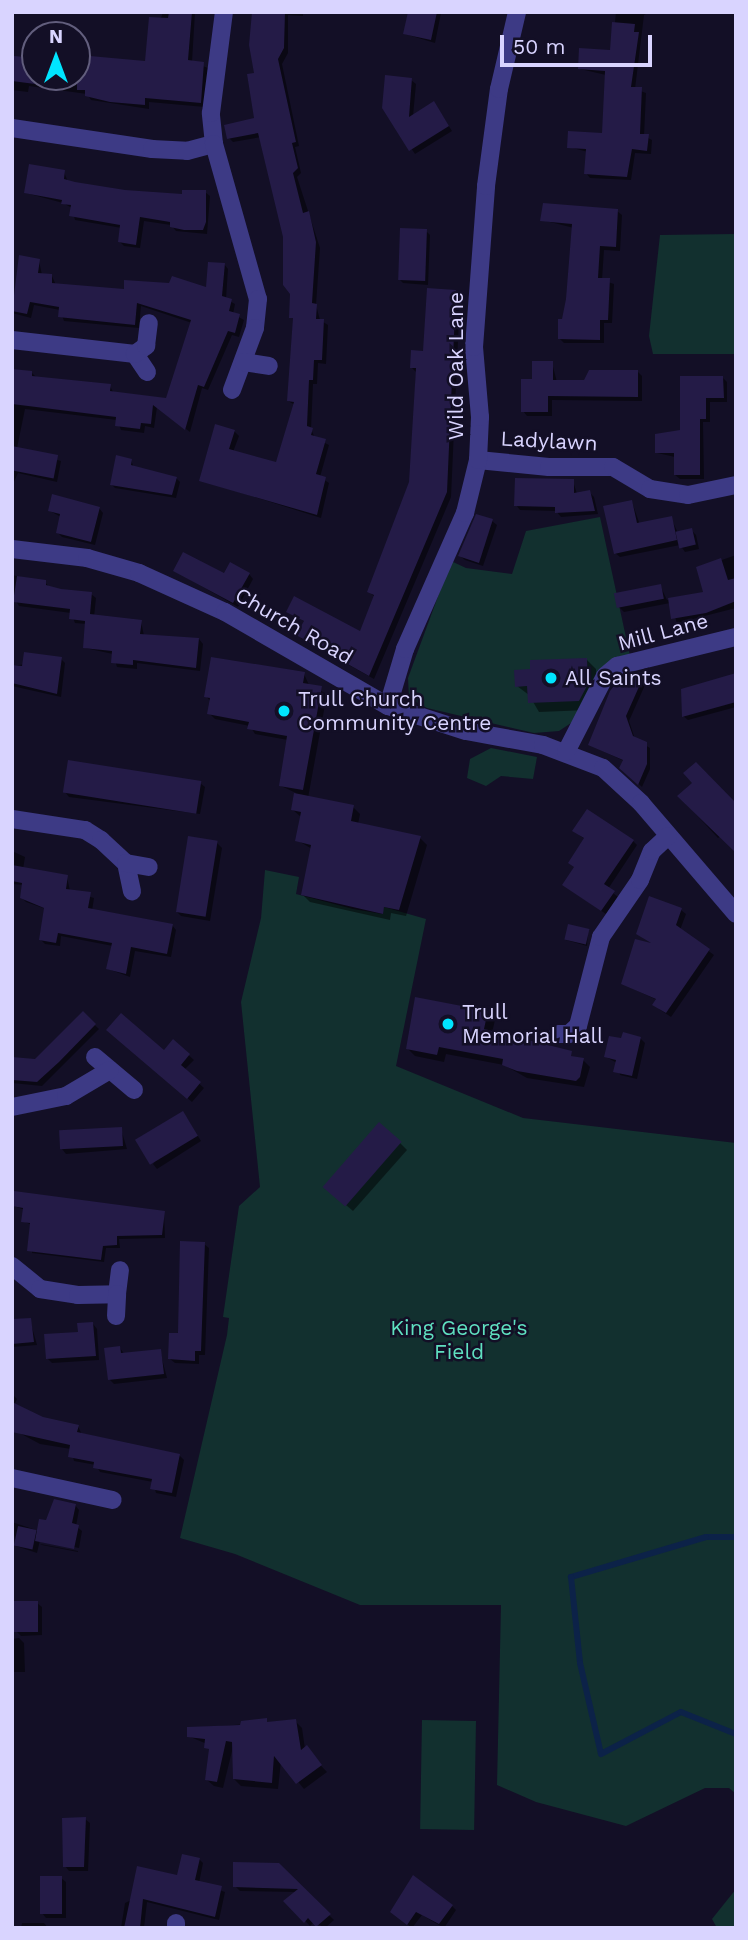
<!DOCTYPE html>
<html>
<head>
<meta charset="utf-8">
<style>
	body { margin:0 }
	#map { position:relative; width:748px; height:1940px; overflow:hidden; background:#130f26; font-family:"Work Sans",sans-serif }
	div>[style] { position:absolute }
	.green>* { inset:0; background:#12302f; transform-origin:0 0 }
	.shadow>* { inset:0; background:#0007 }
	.stream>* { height:6px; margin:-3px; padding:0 3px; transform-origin:3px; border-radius:3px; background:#0c2248 }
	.building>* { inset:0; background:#241b47; transform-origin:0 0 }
	.street>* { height:18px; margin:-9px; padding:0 9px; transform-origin:9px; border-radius:9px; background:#3d3a85 }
	.dots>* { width:19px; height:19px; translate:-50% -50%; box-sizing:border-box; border:4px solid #130f26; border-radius:50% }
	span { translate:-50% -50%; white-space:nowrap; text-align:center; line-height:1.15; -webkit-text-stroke:5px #130f26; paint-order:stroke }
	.street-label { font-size:21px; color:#d9d4ff }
	.poi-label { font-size:21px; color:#d9d4ff }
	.left { translate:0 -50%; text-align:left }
	.park-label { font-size:21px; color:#5fe0c0 }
	.frame { position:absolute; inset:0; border:14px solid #d9d4ff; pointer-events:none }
	.north { position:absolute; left:21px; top:21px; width:70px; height:70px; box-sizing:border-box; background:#130f26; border:2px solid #625e7d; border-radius:50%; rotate:0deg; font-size:19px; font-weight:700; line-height:28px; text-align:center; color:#d9d4ff }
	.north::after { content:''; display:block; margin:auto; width:24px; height:32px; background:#00e5ff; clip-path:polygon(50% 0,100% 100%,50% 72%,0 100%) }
	.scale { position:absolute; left:500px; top:35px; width:152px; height:32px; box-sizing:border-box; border:4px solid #d9d4ff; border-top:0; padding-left:9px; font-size:21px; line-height:24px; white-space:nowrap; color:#d9d4ff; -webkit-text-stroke:5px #130f26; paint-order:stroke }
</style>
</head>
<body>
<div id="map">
	<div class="green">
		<div style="clip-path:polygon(736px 234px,736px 354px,653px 354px,649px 336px,660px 235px)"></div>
		<div style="clip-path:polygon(600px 517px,630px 656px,574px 721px,559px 731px,534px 733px,427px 708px,409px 698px,408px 678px,451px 561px,466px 568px,512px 574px,526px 531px)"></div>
		<div style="clip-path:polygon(491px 748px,537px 757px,533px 779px,501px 776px,486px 786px,467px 778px,470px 759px)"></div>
		<div style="clip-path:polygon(265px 870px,299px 877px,296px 894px,353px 909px,382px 914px,384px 907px,426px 919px,396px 1066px,523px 1118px,736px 1143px,736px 1794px,729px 1788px,705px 1788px,626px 1826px,536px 1802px,497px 1785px,501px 1605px,360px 1605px,235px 1554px,180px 1538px,227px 1335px,229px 1318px,223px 1317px,239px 1206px,260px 1187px,241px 1002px,261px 918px)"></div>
		<div style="left:422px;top:1720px;width:54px;height:109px;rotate:1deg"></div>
		<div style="clip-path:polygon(736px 1889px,736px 1928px,717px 1928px,712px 1919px)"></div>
	</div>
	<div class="shadow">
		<div style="clip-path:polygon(163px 12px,195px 12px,192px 62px,208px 68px,205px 107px,149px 102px,149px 109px,91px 100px,87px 94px,29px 86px,28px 92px,12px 90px,12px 57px,35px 60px,35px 77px,77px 77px,77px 64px,146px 63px)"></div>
		<div style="clip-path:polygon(263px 12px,303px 12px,303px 16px,288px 15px,288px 53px,282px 64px,299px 146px,295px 147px,301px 173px,297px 177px,320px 248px,316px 305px,320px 320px,328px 325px,326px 364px,318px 363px,317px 384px,313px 384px,311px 429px,315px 438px,329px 445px,320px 477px,329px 483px,321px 518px,201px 480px,234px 431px,239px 436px,233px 452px,277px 465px,295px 405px,288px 401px,295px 321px,285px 237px,261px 137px,233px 142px,229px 138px,256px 120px,256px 74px)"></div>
		<div style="clip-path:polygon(409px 12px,450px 12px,441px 13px,435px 43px,405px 34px)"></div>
		<div style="clip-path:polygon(616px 12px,650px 12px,644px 15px,635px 89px,646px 93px,644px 136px,652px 140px,651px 154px,635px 153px,631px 180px,590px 178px,586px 173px,588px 152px,569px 147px,603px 135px,606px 75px,580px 69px,612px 52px)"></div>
		<div style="clip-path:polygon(411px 80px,416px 84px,413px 116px,434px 103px,452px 131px,415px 154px,384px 108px)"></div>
		<div style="clip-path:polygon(64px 172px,68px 182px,125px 191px,183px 196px,205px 192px,210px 196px,207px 234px,176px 231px,171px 225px,144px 221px,140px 248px,124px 246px,120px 242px,122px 228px,75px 220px,72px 208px,63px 203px,26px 193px)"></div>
		<div style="clip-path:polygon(617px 211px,622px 215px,620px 251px,604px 250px,602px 280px,614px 284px,612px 323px,604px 323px,604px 343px,564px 343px,559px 338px,568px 299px,574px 228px,542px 220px)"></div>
		<div style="clip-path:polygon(426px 231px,430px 235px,428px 285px,403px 283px,399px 279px)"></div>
		<div style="clip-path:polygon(20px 257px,39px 261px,42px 275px,52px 276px,56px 285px,125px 291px,208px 289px,224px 264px,228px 269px,226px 299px,235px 304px,233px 314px,244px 320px,239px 337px,232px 335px,208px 390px,202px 388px,190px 432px,157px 407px,154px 428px,145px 426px,144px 433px,121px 430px,117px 420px,25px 409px,17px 448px,61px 461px,57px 482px,18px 473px,12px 486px,12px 376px,32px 373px,36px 377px,110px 386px,114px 394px,167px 400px,192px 323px,141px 306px,139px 328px,64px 321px,60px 310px,34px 305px,31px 318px,12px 313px)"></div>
		<div style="clip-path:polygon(456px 291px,460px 296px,451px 497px,374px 679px,302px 639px,298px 635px,305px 622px,288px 611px,361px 634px,375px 597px,369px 592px,411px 482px,416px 372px,411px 367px,424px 352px)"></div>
		<div style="clip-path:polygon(552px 363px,557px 382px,585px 382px,637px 371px,642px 376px,642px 401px,552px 400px,552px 416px,527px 416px,523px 411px,534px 380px)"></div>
		<div style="clip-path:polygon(682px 378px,723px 378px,727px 382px,727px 402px,710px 402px,710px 422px,703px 422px,704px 479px,680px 479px,675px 475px,675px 457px,657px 453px,682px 432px)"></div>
		<div style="clip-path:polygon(131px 460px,134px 468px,176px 478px,180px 482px,176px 498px,115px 488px,111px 484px)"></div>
		<div style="clip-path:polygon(573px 481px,577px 494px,589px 492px,594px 497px,598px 514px,561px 517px,556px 511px,520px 510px,516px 505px)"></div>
		<div style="clip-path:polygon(632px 502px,640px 525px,671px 518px,678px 533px,691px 530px,696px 535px,699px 549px,685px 552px,680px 545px,620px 557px,615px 553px)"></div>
		<div style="clip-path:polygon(99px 508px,103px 513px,95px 545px,62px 537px,58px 533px,61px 517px,50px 511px)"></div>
		<div style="clip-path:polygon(492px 521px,497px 525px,483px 566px,465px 560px,460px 556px)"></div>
		<div style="clip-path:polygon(736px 555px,736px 608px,677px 623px,670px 603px,624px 612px,619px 607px,660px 585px,667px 600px,705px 594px,699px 568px)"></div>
		<div style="clip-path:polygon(175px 571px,249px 574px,253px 579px,238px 607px)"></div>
		<div style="clip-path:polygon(12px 575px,45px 582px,50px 588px,91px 594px,96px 598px,94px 617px,141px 621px,144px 636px,199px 639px,203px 644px,200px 671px,137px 663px,137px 669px,117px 667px,113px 654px,85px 648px,87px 624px,75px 623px,71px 613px,19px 606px,12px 594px)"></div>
		<div style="clip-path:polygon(61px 659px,65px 663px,61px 697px,12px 686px,12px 666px)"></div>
		<div style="clip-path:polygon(587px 660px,596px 669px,597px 694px,589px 710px,539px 712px,529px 695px,517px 686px)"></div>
		<div style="clip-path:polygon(646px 672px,649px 676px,629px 721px,635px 739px,650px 748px,650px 769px,642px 787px,621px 767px,624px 761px,590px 745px,623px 678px)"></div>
		<div style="clip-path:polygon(304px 674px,309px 685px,327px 694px,308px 798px,353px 807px,360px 814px,358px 824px,420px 838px,427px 845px,406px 916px,391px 913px,390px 920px,310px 902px,303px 895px,312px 849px,297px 840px,301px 817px,293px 810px,296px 793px,281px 786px,288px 740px,255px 734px,250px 726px,215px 719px,209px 713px,211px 702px,206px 696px)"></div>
		<div style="clip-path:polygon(736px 675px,736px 707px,688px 720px,683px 716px)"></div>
		<div style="clip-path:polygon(696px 764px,722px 835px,718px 838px,680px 797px,695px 783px)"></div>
		<div style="clip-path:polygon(200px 783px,205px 787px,200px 814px,69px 797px,65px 792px)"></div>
		<div style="clip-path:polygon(579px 835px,633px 841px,637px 845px,608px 889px,618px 897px,606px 914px,569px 889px,585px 839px)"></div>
		<div style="clip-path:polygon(217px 843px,222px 848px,210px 921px,181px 916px,176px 911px)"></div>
		<div style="clip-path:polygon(12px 851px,25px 857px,23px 869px,67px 877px,70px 891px,94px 898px,92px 911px,172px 925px,176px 930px,171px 957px,135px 951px,130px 977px,108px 969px,113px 946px,61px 936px,60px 946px,45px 944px,41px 940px,46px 909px,26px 902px,22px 898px,24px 885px,12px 884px)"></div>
		<div style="clip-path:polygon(681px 910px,686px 914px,680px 930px,714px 955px,671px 1017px,659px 1009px,657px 1000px,623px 984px,654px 945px,643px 938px)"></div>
		<div style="clip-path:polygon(588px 930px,587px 946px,566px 940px)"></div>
		<div style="clip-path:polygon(487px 1013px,495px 1020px,492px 1033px,583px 1060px,590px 1067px,584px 1087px,527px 1078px,504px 1065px,446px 1054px,444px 1062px,415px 1056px,408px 1049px)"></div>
		<div style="clip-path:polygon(83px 1014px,99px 1029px,42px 1086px,12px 1083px,12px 1058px,36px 1061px)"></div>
		<div style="clip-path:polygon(113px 1034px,164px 1052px,173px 1041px,194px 1060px,184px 1070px,204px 1088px,192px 1102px)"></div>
		<div style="clip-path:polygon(640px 1038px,645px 1043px,637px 1079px,620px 1075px,617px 1063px,606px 1057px,623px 1040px)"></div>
		<div style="clip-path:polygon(187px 1118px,201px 1141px,157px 1169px,153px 1164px)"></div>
		<div style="clip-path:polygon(121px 1129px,127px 1149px,66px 1154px,62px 1149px)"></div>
		<div style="clip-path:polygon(400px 1143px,407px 1150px,353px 1211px,332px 1193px)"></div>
		<div style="clip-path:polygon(14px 1206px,164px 1212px,165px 1238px,119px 1239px,120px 1248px,106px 1248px,104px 1262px,32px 1253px,32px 1225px,23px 1221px,25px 1210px)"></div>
		<div style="clip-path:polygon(204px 1244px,209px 1248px,205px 1355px,199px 1355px,199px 1364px,175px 1363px,170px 1359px)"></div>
		<div style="clip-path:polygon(30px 1320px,37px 1345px,12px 1347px,12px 1321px)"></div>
		<div style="clip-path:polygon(93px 1324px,97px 1329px,99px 1360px,52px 1363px,47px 1358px)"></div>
		<div style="clip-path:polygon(120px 1348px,125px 1355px,160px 1351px,167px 1378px,114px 1384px,110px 1380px)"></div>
		<div style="clip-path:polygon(12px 1394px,17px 1399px,14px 1405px,42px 1419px,78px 1426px,82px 1435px,179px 1455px,184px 1460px,176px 1497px,156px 1493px,153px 1482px,100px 1472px,96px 1465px,74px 1461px,71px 1449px,40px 1444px,12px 1429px)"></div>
		<div style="clip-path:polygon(75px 1505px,79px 1510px,76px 1526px,82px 1531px,79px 1548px,40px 1540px,37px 1553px,16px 1546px,12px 1522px,39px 1531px)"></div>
		<div style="clip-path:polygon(40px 1544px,78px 1551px,78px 1552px,42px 1545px)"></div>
		<div style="clip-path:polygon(37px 1603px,42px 1607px,42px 1635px,21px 1636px,17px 1632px)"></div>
		<div style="clip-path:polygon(19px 1638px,24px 1643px,25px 1672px,12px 1672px,12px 1639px)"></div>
		<div style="clip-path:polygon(295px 1721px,302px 1728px,305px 1749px,327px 1772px,304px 1789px,281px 1761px,278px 1789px,241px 1786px,234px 1779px,233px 1747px,223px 1788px,214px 1786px,207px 1780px,211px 1752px,207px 1744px,188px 1736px,189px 1728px)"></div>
		<div style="clip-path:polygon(85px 1819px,90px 1823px,88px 1871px,69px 1871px,65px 1866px)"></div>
		<div style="clip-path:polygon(199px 1859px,203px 1863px,199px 1883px,225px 1892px,219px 1920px,147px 1902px,144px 1928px,121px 1928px,125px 1903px,178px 1878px)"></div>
		<div style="clip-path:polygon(278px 1865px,334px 1920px,325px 1928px,314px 1922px,310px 1926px,286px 1901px,296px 1892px,240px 1891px,235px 1886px)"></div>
		<div style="clip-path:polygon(61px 1878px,66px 1882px,66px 1918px,46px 1918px,42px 1913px)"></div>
		<div style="clip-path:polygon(403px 1892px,452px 1906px,456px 1910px,444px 1928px,422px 1915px,412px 1928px,397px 1916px)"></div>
		<div style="clip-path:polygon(22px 1923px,44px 1923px,48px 1928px,21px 1928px)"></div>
	</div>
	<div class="stream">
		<div style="left:736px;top:1537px;width:30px;rotate:180deg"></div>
		<div style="left:706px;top:1537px;width:141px;rotate:163.5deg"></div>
		<div style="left:571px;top:1577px;width:86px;rotate:84deg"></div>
		<div style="left:580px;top:1663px;width:93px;rotate:77deg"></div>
		<div style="left:601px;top:1754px;width:90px;rotate:-27.7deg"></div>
		<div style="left:681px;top:1712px;width:59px;rotate:21.8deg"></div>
	</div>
	<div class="building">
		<div style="clip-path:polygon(169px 12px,192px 12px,188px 60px,204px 62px,201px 103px,145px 98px,145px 105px,110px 102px,85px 96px,85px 90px,77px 90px,77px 62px,89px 64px,90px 56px,145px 61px,149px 17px,168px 18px)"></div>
		<div style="clip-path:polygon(252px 12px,285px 12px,284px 48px,278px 59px,296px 142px,292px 143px,298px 168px,293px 173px,303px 213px,309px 211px,316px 242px,312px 303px,317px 304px,316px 319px,324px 319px,322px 360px,314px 360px,313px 380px,309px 380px,307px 426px,313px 428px,311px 435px,326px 439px,316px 474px,326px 477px,317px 515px,199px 481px,215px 424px,235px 430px,229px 449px,276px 462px,294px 402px,287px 401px,293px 318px,289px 318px,290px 294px,283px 285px,283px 237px,258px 133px,227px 139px,224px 125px,254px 118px,247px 74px,254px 73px,249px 45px)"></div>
		<div style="clip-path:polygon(408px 12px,437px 12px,431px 40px,403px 34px)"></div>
		<div style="clip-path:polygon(612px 22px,635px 24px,634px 32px,639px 32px,631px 87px,642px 87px,640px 134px,649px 134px,647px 151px,632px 149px,627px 177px,584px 174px,586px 149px,567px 148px,568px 131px,602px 133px,605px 71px,578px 69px,579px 48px,610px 50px)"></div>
		<div style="clip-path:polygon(14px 56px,35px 58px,35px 84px,12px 81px)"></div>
		<div style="clip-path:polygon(385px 75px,412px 78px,409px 117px,434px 101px,449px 126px,409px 151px,382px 108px)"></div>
		<div style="clip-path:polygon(29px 164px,65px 170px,64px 179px,75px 182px,125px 190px,182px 194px,182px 190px,206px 190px,206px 222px,203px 230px,184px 230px,170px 227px,170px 222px,140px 217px,136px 245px,118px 242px,120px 225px,69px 216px,71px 205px,61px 204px,62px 200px,24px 193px)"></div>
		<div style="clip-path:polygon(543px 203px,618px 209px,616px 247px,600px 246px,598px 278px,610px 278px,608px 320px,600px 320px,600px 340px,558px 339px,558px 319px,562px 319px,566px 299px,572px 224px,540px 221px)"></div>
		<div style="left:400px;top:228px;width:27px;height:52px;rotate:2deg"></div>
		<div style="clip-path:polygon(19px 255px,40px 259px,38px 273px,52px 274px,52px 283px,124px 289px,124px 280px,169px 283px,172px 276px,206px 287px,208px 262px,225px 263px,222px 296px,232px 299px,229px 311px,240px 314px,235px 333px,228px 331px,204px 387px,198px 385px,185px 430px,153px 405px,151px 424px,141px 423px,140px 429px,115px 426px,116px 417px,12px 404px,12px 369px,32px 371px,32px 376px,111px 384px,110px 391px,166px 398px,191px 320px,137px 303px,135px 325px,58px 317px,59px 307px,30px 302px,27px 314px,12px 311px)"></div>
		<div style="clip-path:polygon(427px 288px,456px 290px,447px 492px,369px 676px,296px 635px,304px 621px,286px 612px,294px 596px,360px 631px,374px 595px,367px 592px,409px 482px,416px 368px,410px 368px,411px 350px,423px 351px)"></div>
		<div style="clip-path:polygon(532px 361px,553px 361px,553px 380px,584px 380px,589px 370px,638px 370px,638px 397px,548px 396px,548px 412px,521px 412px,521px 379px,532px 379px)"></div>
		<div style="clip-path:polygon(680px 376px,723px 376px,724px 398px,706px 398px,706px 419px,700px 419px,700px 475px,674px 475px,674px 453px,655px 453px,655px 434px,680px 430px)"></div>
		<div style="left:12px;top:446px;width:47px;height:24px;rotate:11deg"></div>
		<div style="clip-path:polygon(116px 455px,132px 459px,131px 465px,177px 477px,172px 495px,110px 485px)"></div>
		<div style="clip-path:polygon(515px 478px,574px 479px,574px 493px,590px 490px,595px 511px,555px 513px,555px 507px,514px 506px)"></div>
		<div style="clip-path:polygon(52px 494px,100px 507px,91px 542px,56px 533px,60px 514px,48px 511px)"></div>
		<div style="clip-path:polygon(632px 500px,637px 523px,672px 516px,677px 540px,614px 554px,603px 506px)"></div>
		<div style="clip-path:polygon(476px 514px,493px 519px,479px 563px,458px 556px)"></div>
		<div style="left:692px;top:528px;width:17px;height:17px;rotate:77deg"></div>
		<div style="clip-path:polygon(183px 552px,224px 573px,230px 562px,250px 573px,233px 603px,173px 571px)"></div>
		<div style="clip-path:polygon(721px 558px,728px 580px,736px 578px,736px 601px,706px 613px,671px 619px,668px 598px,703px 592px,696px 567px)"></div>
		<div style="clip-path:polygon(17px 576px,46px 580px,46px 585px,61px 589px,92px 592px,90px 614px,142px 620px,140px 634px,199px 638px,196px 668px,133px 660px,133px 665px,111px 663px,112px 651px,83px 648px,85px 621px,69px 619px,70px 609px,13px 602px)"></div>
		<div style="left:661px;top:584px;width:15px;height:48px;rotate:79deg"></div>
		<div style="clip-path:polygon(24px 652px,62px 657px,57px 694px,12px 683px,12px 665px,22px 666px)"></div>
		<div style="clip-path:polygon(211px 657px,305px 672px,303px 683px,322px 686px,303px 790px,279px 786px,287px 736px,247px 729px,249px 722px,207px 714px,210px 698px,204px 697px)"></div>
		<div style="clip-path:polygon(587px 658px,588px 684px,579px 701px,528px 703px,527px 686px,515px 687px,514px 670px,530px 669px,530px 660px)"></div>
		<div style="clip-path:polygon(646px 671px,626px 716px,633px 736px,647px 742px,647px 764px,638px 785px,619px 768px,623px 760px,588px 745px,610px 691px,622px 676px)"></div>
		<div style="clip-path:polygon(736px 673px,736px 702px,682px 717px,681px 689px)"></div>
		<div style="left:68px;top:760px;width:135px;height:33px;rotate:9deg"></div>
		<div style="clip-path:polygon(696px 762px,736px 803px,736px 853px,677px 796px,692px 783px,683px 773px)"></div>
		<div style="clip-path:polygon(294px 793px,354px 805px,351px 821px,421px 836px,399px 910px,384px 907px,383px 914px,301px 895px,311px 845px,295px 841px,301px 812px,291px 810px)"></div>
		<div style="clip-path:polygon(587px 809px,634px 840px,604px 884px,615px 891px,601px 911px,562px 885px,574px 867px,568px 863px,584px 838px,572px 831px)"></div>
		<div style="left:188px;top:836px;width:30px;height:77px;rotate:9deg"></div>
		<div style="clip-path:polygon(12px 865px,68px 875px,66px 889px,91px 892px,88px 908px,173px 924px,167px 954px,131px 947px,126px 974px,106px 969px,112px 943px,58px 933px,56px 943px,39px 940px,44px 908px,20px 898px,22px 883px,12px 881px)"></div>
		<div style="clip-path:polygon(649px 896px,682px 908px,676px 925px,710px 949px,666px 1013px,652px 1005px,656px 999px,621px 984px,635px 939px,651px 943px,636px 934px)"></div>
		<div style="left:568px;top:924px;width:22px;height:16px;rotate:13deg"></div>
		<div style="clip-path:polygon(415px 997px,488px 1011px,484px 1029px,572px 1051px,571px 1056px,584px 1058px,580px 1077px,576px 1081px,517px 1071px,502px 1065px,503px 1059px,439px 1047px,437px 1055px,406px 1049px)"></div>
		<div style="clip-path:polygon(83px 1011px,96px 1024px,59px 1062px,37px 1082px,12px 1080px,12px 1057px,35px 1059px)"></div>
		<div style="clip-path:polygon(121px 1013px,164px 1050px,173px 1039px,190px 1054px,181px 1065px,201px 1082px,187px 1099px,106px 1030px)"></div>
		<div style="clip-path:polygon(623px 1032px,641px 1037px,632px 1076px,613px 1072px,616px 1060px,604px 1057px,609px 1036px,621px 1038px)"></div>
		<div style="left:183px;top:1111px;width:29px;height:56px;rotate:59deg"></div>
		<div style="left:379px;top:1122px;width:30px;height:86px;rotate:41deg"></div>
		<div style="left:122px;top:1127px;width:19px;height:63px;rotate:87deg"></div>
		<div style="clip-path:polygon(14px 1191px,165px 1211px,162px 1235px,117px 1236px,117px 1245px,103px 1246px,101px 1260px,27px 1251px,30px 1223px,21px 1222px,23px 1208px,12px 1206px)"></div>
		<div style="clip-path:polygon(180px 1241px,205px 1242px,201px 1351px,195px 1351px,195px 1361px,168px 1359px,169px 1333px,178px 1333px)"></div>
		<div style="clip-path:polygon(31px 1318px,34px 1342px,12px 1344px,12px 1319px)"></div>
		<div style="clip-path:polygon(93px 1322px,96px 1356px,46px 1359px,44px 1334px,78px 1332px,77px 1323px)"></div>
		<div style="clip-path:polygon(120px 1346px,121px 1353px,161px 1349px,164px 1374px,108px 1380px,104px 1348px)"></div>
		<div style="clip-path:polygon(12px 1402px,43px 1417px,79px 1425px,77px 1432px,180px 1454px,172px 1493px,150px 1489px,152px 1479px,93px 1468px,94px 1462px,68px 1457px,70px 1445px,12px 1432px)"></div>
		<div style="clip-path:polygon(54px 1499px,76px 1504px,72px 1523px,79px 1525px,74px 1549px,35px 1541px,39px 1519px,46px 1520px)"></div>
		<div style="left:18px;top:1526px;width:19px;height:20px;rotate:12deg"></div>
		<div style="left:14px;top:1601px;width:24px;height:31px"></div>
		<div style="clip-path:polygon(267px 1718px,267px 1722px,296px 1719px,301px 1750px,307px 1745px,322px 1765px,296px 1784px,274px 1756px,272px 1783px,233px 1779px,232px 1742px,226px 1741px,217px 1782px,205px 1780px,209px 1749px,204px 1748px,205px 1739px,187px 1737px,187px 1727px,240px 1725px,241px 1721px)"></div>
		<div style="clip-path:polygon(86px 1817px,84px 1867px,63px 1867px,62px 1818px)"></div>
		<div style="clip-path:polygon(182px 1854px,200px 1858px,195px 1880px,222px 1886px,215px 1917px,143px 1899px,140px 1928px,124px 1928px,137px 1866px,177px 1875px)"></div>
		<div style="clip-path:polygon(233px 1862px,279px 1863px,331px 1914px,316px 1927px,308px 1918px,304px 1923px,283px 1901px,298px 1889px,233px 1887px)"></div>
		<div style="clip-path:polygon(413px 1875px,453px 1905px,439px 1924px,416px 1912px,407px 1925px,390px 1912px)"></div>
		<div style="left:40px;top:1876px;width:22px;height:38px"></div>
	</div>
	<div class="street">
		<div style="left:12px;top:128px;width:142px;rotate:8.5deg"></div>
		<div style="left:152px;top:149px;width:35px;rotate:3deg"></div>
		<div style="left:187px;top:151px;width:28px;rotate:-15deg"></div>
		<div style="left:214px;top:144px;width:31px;rotate:-96deg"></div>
		<div style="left:211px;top:113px;width:102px;rotate:-82.7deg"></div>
		<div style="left:214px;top:144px;width:161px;rotate:74.2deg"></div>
		<div style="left:258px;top:299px;width:29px;rotate:96deg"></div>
		<div style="left:255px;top:328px;width:66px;rotate:110.4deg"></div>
		<div style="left:12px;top:340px;width:124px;rotate:6.5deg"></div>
		<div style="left:244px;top:362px;width:25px;rotate:9deg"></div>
		<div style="left:147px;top:372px;width:22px;rotate:-124deg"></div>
		<div style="left:135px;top:354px;width:14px;rotate:-36deg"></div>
		<div style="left:146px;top:346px;width:23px;rotate:-83deg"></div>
		<div style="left:478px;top:460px;width:71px;rotate:5.6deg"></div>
		<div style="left:549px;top:467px;width:64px"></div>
		<div style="left:613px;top:467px;width:43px;rotate:30.7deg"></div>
		<div style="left:650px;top:489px;width:38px;rotate:9deg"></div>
		<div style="left:688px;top:495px;width:49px;rotate:-11.8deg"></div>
		<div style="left:12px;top:549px;width:76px;rotate:6.8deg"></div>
		<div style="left:87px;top:558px;width:54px;rotate:16.1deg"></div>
		<div style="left:139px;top:573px;width:94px;rotate:24.4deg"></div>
		<div style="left:225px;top:612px;width:188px;rotate:30deg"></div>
		<div style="left:388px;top:706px;width:82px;rotate:17.8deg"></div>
		<div style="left:466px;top:731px;width:78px;rotate:10.3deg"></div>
		<div style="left:543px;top:745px;width:64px;rotate:21deg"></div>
		<div style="left:603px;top:768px;width:52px;rotate:42.6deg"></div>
		<div style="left:641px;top:803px;width:146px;rotate:49.4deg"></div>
		<div style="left:388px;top:706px;width:59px;rotate:-73.4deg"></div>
		<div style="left:405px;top:649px;width:149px;rotate:-66.2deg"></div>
		<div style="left:465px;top:513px;width:55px;rotate:-76.2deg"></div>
		<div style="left:478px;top:460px;width:43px;rotate:-87.3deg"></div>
		<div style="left:480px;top:417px;width:70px;rotate:-94.9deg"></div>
		<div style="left:474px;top:347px;width:161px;rotate:-85.7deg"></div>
		<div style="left:486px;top:186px;width:98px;rotate:-82.4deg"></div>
		<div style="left:499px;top:89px;width:79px;rotate:-76.8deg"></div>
		<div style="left:566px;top:752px;width:85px;rotate:-62.8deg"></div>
		<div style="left:605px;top:676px;width:16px;rotate:-40deg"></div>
		<div style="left:617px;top:666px;width:122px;rotate:-13.7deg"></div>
		<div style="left:12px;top:819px;width:74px;rotate:8.6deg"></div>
		<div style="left:85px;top:830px;width:19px;rotate:32deg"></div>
		<div style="left:101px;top:840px;width:34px;rotate:43deg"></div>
		<div style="left:126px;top:863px;width:29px;rotate:78deg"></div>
		<div style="left:126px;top:863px;width:23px;rotate:10deg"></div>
		<div style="left:558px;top:1034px;width:11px"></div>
		<div style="left:569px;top:1034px;width:12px;rotate:-42deg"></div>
		<div style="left:578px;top:1026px;width:92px;rotate:-75.5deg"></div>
		<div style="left:601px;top:937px;width:69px;rotate:-55.6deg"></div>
		<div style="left:640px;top:880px;width:31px;rotate:-68deg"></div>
		<div style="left:652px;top:851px;width:22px;rotate:-43deg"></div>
		<div style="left:95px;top:1057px;width:51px;rotate:40.2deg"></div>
		<div style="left:12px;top:1107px;width:55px;rotate:-11.5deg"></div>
		<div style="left:66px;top:1096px;width:51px;rotate:-30.6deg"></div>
		<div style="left:12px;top:1266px;width:36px;rotate:39deg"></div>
		<div style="left:40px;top:1289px;width:38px;rotate:9deg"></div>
		<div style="left:78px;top:1295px;width:39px;rotate:-1deg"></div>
		<div style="left:117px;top:1294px;width:24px;rotate:-83deg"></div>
		<div style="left:116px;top:1316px;width:22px;rotate:-87deg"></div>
		<div style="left:12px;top:1478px;width:103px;rotate:12.3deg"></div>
		<div style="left:176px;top:1928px;width:5px;rotate:-90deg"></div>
	</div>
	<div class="dots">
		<div style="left:551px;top:678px;background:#00e5ff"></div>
		<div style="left:284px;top:711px;background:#00e5ff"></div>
		<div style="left:448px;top:1024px;background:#00e5ff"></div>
	</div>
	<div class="street-label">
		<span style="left:456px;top:366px;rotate:-90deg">Wild Oak Lane</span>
		<span style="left:549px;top:441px;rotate:3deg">Ladylawn</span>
		<span style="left:294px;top:626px;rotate:30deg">Church Road</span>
		<span style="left:663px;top:632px;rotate:-15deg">Mill Lane</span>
	</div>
	<div class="poi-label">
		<span class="left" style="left:565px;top:678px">All Saints</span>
		<span class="left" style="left:298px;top:711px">Trull Church<br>Community Centre</span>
		<span class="left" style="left:462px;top:1024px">Trull<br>Memorial Hall</span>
	</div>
	<div class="park-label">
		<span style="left:459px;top:1340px">King George's<br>Field</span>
	</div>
	<div class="frame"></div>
	<div class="north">N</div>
	<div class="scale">50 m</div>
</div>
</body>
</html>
